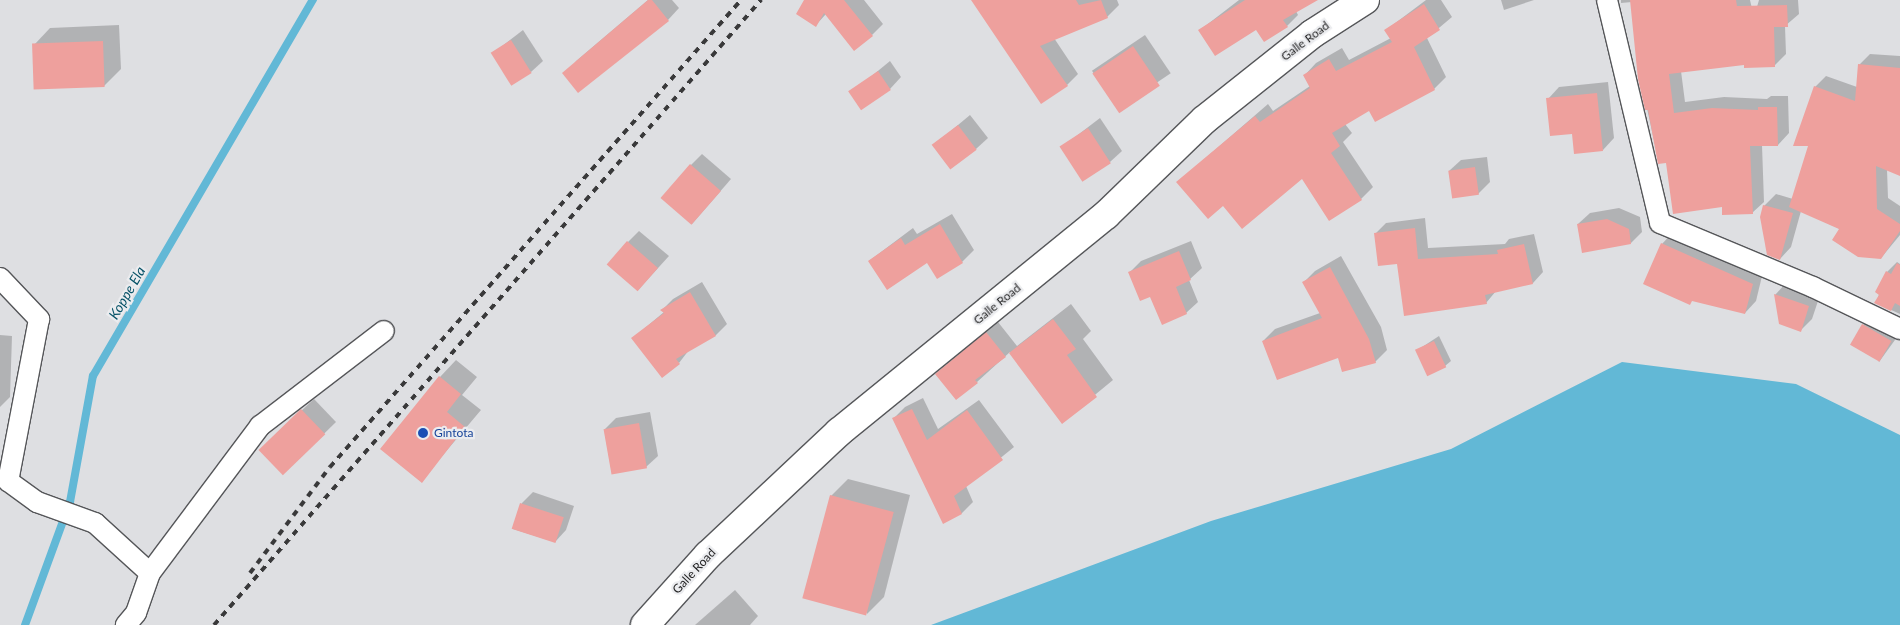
<!DOCTYPE html>
<html>
<head>
<meta charset="utf-8">
<style>
	body { margin:0 }
	#map { position:relative; width:1900px; height:625px; overflow:hidden; background:#dedfe2; font-family:Lato,sans-serif }
	div>[style] { position:absolute }
	.water>* { inset:0; background:#62b8d6 }
	.shadow>* { inset:0; background:#0003; transform-origin:0 0 }
	.stream>* { height:8px; margin:-4px; padding:0 4px; transform-origin:4px; border-radius:4px; background:#62b8d6 }
	.building>* { inset:0; background:#eea09d; transform-origin:0 0 }
	.roads { filter:drop-shadow(1px 0 #555659) drop-shadow(-1px 0 #555659) drop-shadow(0 1px #555659) drop-shadow(0 -1px #555659) }
	.minor>* { height:20px; margin:-10px; padding:0 10px; transform-origin:10px; border-radius:10px; background:#fff }
	.trunk>* { height:28px; margin:-14px; padding:0 14px; transform-origin:14px; border-radius:14px; background:#fff }
	.rail>* { height:4px; margin-top:-2px; transform-origin:0; background:repeating-linear-gradient(90deg,#39393a 0 6px,transparent 0 12px) }
	.dots>* { width:14px; height:14px; translate:-50% -50%; box-sizing:border-box; border:2px solid #ebecef; border-radius:50% }
	span { translate:-50% -50%; white-space:nowrap; text-align:center; line-height:1.15; -webkit-text-stroke:4.5px #ebecef; paint-order:stroke }
	.street-label { font-size:12px; color:#242425 }
	.transit-label { font-size:12px; color:#164399 }
	.left { translate:0 -50%; text-align:left }
	.water-label { font-size:14px; color:#065267; font-style:italic }
</style>
</head>
<body>
<div id="map">
	<div class="water">
		<div style="clip-path:polygon(1622px 362px,1796px 384px,1900px 435px,1900px 625px,931px 625px,1211px 521px,1451px 449px)"></div>
	</div>
	<div class="shadow">
		<div style="clip-path:polygon(648px 0,672px 0,679px 8px,668px 20px,575px 62px)"></div>
		<div style="clip-path:polygon(806px 0,864px 0,883px 24px,872px 35px,826px 14px,816px 25px)"></div>
		<div style="clip-path:polygon(973px 0,1117px 0,1119px 5px,1107px 17px,1054px 38px,1078px 74px,1067px 85px)"></div>
		<div style="clip-path:polygon(1239px 0,1316px 0,1296px 11px,1298px 15px,1287px 26px,1200px 30px)"></div>
		<div style="clip-path:polygon(1426px 0,1441px 0,1452px 17px,1427px 38px,1446px 77px,1434px 89px,1369px 109px,1345px 124px,1352px 133px,1343px 142px,1373px 187px,1361px 199px,1302px 177px,1224px 204px,1178px 182px,1268px 104px,1273px 111px,1310px 86px,1304px 76px,1316px 63px,1342px 48px,1349px 60px,1391px 38px,1386px 30px)"></div>
		<div style="clip-path:polygon(1501px 0,1534px 0,1504px 10px)"></div>
		<div style="clip-path:polygon(1621px 0,1750px 0,1754px 17px,1759px 0,1798px 0,1799px 14px,1785px 26px,1786px 54px,1775px 65px,1746px 63px,1681px 71px,1685px 102px,1724px 97px,1767px 99px,1771px 96px,1788px 96px,1789px 133px,1778px 145px,1762px 145px,1764px 202px,1752px 213px,1723px 205px,1667px 161px,1659px 163px,1637px 63px,1632px 2px,1621px 3px)"></div>
		<div style="clip-path:polygon(119px 25px,121px 69px,104px 86px,34px 45px,50px 28px)"></div>
		<div style="clip-path:polygon(523px 30px,543px 61px,531px 72px,492px 54px)"></div>
		<div style="left:1145px;top:35px;width:46px;height:64px;rotate:56deg"></div>
		<div style="clip-path:polygon(1870px 54px,1900px 56px,1900px 174px,1887px 169px,1888px 198px,1900px 206px,1900px 235px,1881px 258px,1840px 229px,1801px 211px,1791px 247px,1780px 259px,1764px 206px,1776px 194px,1793px 199px,1809px 145px,1815px 87px,1826px 76px,1857px 87px,1859px 65px)"></div>
		<div style="clip-path:polygon(890px 61px,901px 77px,890px 89px,851px 93px)"></div>
		<div style="clip-path:polygon(1608px 82px,1614px 138px,1603px 150px,1573px 133px,1548px 99px,1559px 87px)"></div>
		<div style="clip-path:polygon(970px 115px,988px 138px,976px 149px,934px 145px)"></div>
		<div style="clip-path:polygon(1100px 118px,1122px 151px,1110px 162px,1062px 147px)"></div>
		<div style="clip-path:polygon(702px 154px,731px 179px,692px 224px,691px 165px)"></div>
		<div style="clip-path:polygon(1487px 157px,1490px 182px,1478px 194px,1449px 171px,1461px 160px)"></div>
		<div style="clip-path:polygon(1619px 208px,1640px 217px,1642px 232px,1631px 243px,1578px 224px,1590px 213px)"></div>
		<div style="clip-path:polygon(952px 214px,974px 250px,962px 262px,937px 277px,928px 261px,869px 261px,913px 228px,917px 234px)"></div>
		<div style="clip-path:polygon(1425px 218px,1428px 248px,1505px 244px,1509px 239px,1534px 234px,1543px 272px,1533px 283px,1496px 291px,1486px 303px,1398px 262px,1375px 234px,1386px 223px)"></div>
		<div style="clip-path:polygon(639px 231px,669px 256px,638px 290px,628px 242px)"></div>
		<div style="clip-path:polygon(1673px 232px,1763px 272px,1756px 301px,1745px 313px,1662px 244px)"></div>
		<div style="clip-path:polygon(1191px 241px,1202px 268px,1189px 280px,1198px 302px,1186px 313px,1151px 296px,1129px 273px,1141px 261px)"></div>
		<div style="clip-path:polygon(1341px 256px,1381px 327px,1387px 350px,1375px 362px,1263px 341px,1275px 329px,1320px 313px,1304px 282px,1315px 271px)"></div>
		<div style="clip-path:polygon(1897px 262px,1900px 264px,1900px 314px,1876px 303px,1887px 272px)"></div>
		<div style="clip-path:polygon(702px 282px,727px 324px,716px 335px,689px 350px,679px 363px,633px 338px,664px 312px,662px 310px,673px 299px)"></div>
		<div style="clip-path:polygon(1786px 283px,1820px 295px,1812px 319px,1801px 330px,1775px 295px)"></div>
		<div style="clip-path:polygon(1071px 304px,1091px 331px,1083px 339px,1113px 380px,1062px 422px,1010px 352px,977px 382px,937px 374px,998px 322px,1017px 346px)"></div>
		<div style="clip-path:polygon(1874px 313px,1900px 333px,1879px 362px,1863px 325px)"></div>
		<div style="clip-path:polygon(0 335px,12px 336px,10px 397px,0 407px)"></div>
		<div style="clip-path:polygon(1439px 336px,1451px 361px,1445px 366px,1416px 351px)"></div>
		<div style="clip-path:polygon(456px 360px,477px 377px,462px 395px,481px 410px,421px 481px,440px 377px)"></div>
		<div style="clip-path:polygon(923px 398px,938px 429px,979px 400px,1014px 447px,966px 486px,973px 502px,962px 513px,943px 522px,894px 418px,905px 407px)"></div>
		<div style="clip-path:polygon(314px 399px,336px 422px,283px 474px,271px 439px)"></div>
		<div style="clip-path:polygon(650px 412px,658px 456px,646px 467px,605px 429px,616px 418px)"></div>
		<div style="clip-path:polygon(848px 479px,910px 495px,884px 597px,867px 614px,831px 496px)"></div>
		<div style="clip-path:polygon(533px 492px,574px 506px,566px 530px,555px 542px,513px 529px,522px 503px)"></div>
		<div style="clip-path:polygon(735px 590px,758px 616px,750px 625px,695px 625px)"></div>
	</div>
	<div class="stream">
		<div style="left:25px;top:625px;width:131px;rotate:-69.9deg"></div>
		<div style="left:70px;top:502px;width:128px;rotate:-79.7deg"></div>
		<div style="left:93px;top:376px;width:436px;rotate:-59.7deg"></div>
	</div>
	<div class="building">
		<div style="clip-path:polygon(648px 0,652px 0,669px 21px,578px 93px,562px 73px)"></div>
		<div style="clip-path:polygon(804px 0,844px 0,873px 36px,854px 51px,824px 13px,816px 27px,796px 14px)"></div>
		<div style="clip-path:polygon(971px 0,1076px 0,1079px 5px,1101px 0,1108px 18px,1040px 46px,1068px 86px,1041px 104px)"></div>
		<div style="clip-path:polygon(1245px 0,1318px 0,1283px 20px,1288px 27px,1264px 42px,1256px 30px,1215px 56px,1198px 30px)"></div>
		<div style="clip-path:polygon(1630px 0,1736px 0,1737px 6px,1787px 5px,1788px 27px,1774px 27px,1775px 67px,1744px 68px,1744px 65px,1669px 74px,1674px 113px,1712px 108px,1758px 110px,1758px 107px,1777px 107px,1778px 146px,1750px 146px,1753px 214px,1722px 215px,1722px 207px,1673px 214px,1666px 163px,1658px 164px,1648px 110px,1645px 110px,1638px 79px)"></div>
		<div style="clip-path:polygon(1424px 4px,1440px 30px,1414px 47px,1435px 90px,1375px 122px,1369px 111px,1332px 133px,1340px 146px,1331px 153px,1362px 200px,1329px 221px,1302px 179px,1242px 229px,1223px 206px,1208px 219px,1176px 182px,1255px 116px,1260px 122px,1310px 88px,1303px 75px,1329px 59px,1336px 71px,1392px 42px,1384px 30px)"></div>
		<div style="left:511px;top:40px;width:39px;height:24px;rotate:58deg"></div>
		<div style="left:103px;top:41px;width:46px;height:71px;rotate:88deg"></div>
		<div style="left:1133px;top:46px;width:48px;height:49px;rotate:56deg"></div>
		<div style="clip-path:polygon(1858px 64px,1900px 68px,1900px 176px,1876px 166px,1877px 209px,1900px 224px,1900px 231px,1881px 259px,1858px 257px,1832px 240px,1839px 229px,1789px 207px,1808px 146px,1793px 146px,1814px 86px,1855px 101px)"></div>
		<div style="left:878px;top:71px;width:23px;height:36px;rotate:56deg"></div>
		<div style="clip-path:polygon(1597px 93px,1603px 151px,1574px 154px,1572px 134px,1550px 136px,1546px 98px)"></div>
		<div style="left:958px;top:125px;width:31px;height:33px;rotate:53deg"></div>
		<div style="left:1088px;top:128px;width:42px;height:34px;rotate:57deg"></div>
		<div style="left:690px;top:164px;width:41px;height:45px;rotate:41deg"></div>
		<div style="left:1475px;top:167px;width:28px;height:27px;rotate:82deg"></div>
		<div style="clip-path:polygon(1763px 205px,1793px 213px,1780px 260px,1767px 255px,1760px 217px)"></div>
		<div style="clip-path:polygon(1607px 219px,1629px 229px,1631px 244px,1582px 253px,1577px 224px)"></div>
		<div style="clip-path:polygon(940px 224px,963px 263px,937px 279px,927px 263px,887px 290px,868px 261px,901px 238px,905px 245px)"></div>
		<div style="clip-path:polygon(1415px 228px,1418px 259px,1498px 254px,1497px 250px,1524px 244px,1533px 284px,1485px 295px,1487px 304px,1404px 316px,1397px 264px,1378px 266px,1374px 233px)"></div>
		<div style="left:627px;top:241px;width:41px;height:31px;rotate:41deg"></div>
		<div style="clip-path:polygon(1661px 243px,1753px 284px,1745px 314px,1692px 301px,1690px 305px,1643px 284px)"></div>
		<div style="clip-path:polygon(1179px 251px,1191px 280px,1176px 287px,1187px 314px,1162px 325px,1150px 297px,1140px 301px,1128px 272px)"></div>
		<div style="clip-path:polygon(1897px 263px,1900px 265px,1900px 306px,1895px 303px,1891px 311px,1874px 303px,1879px 295px,1875px 292px,1886px 271px,1891px 274px)"></div>
		<div style="clip-path:polygon(1330px 267px,1369px 339px,1376px 363px,1342px 372px,1338px 358px,1277px 380px,1262px 341px,1322px 318px,1302px 282px)"></div>
		<div style="clip-path:polygon(690px 292px,716px 336px,676px 359px,680px 364px,662px 378px,631px 338px,664px 313px,660px 310px)"></div>
		<div style="clip-path:polygon(1774px 294px,1809px 306px,1801px 332px,1779px 324px)"></div>
		<div style="clip-path:polygon(1053px 319px,1076px 349px,1067px 355px,1097px 397px,1062px 424px,1009px 353px)"></div>
		<div style="left:1862px;top:324px;width:34px;height:24px;rotate:30deg"></div>
		<div style="clip-path:polygon(986px 332px,1006px 357px,975px 380px,978px 383px,956px 400px,935px 374px)"></div>
		<div style="left:1434px;top:341px;width:29px;height:21px;rotate:65deg"></div>
		<div style="clip-path:polygon(439px 376px,461px 394px,447px 412px,465px 427px,422px 483px,380px 449px)"></div>
		<div style="left:301px;top:409px;width:35px;height:59px;rotate:46deg"></div>
		<div style="clip-path:polygon(912px 409px,927px 440px,967px 410px,1003px 460px,954px 496px,962px 514px,943px 524px,892px 418px)"></div>
		<div style="left:639px;top:423px;width:46px;height:36px;rotate:80deg"></div>
		<div style="left:830px;top:495px;width:66px;height:107px;rotate:15deg"></div>
		<div style="left:520px;top:503px;width:46px;height:27px;rotate:18deg"></div>
	</div>
	<div class="roads">
		<div class="minor">
			<div style="left:1607px;top:0;width:229px;rotate:76.6deg"></div>
			<div style="left:1660px;top:223px;width:166px;rotate:22.7deg"></div>
			<div style="left:1813px;top:287px;width:97px;rotate:25.8deg"></div>
			<div style="left:0;top:278px;width:57px;rotate:46.4deg"></div>
			<div style="left:39px;top:319px;width:165px;rotate:100.8deg"></div>
			<div style="left:8px;top:481px;width:36px;rotate:36deg"></div>
			<div style="left:37px;top:502px;width:62px;rotate:19.9deg"></div>
			<div style="left:95px;top:523px;width:74px;rotate:42.3deg"></div>
			<div style="left:150px;top:573px;width:42px;rotate:109.3deg"></div>
			<div style="left:136px;top:613px;width:16px;rotate:130deg"></div>
			<div style="left:150px;top:573px;width:184px;rotate:-53.2deg"></div>
			<div style="left:260px;top:426px;width:156px;rotate:-37.5deg"></div>
		</div>
		<div class="trunk">
			<div style="left:645px;top:625px;width:94px;rotate:-48deg"></div>
			<div style="left:708px;top:555px;width:180px;rotate:-43.2deg"></div>
			<div style="left:839px;top:432px;width:344px;rotate:-39.1deg"></div>
			<div style="left:1106px;top:215px;width:136px;rotate:-44.1deg"></div>
			<div style="left:1204px;top:120px;width:138px;rotate:-38.5deg"></div>
			<div style="left:1312px;top:34px;width:63px;rotate:-32.7deg"></div>
		</div>
	</div>
	<div class="rail">
		<div style="left:250px;top:573px;width:133px;rotate:-53deg"></div>
		<div style="left:330px;top:467px;width:622px;rotate:-48.65deg"></div>
		<div style="left:214px;top:625px;width:831px;rotate:-48.81deg"></div>
	</div>
	<div class="dots">
		<div style="left:423px;top:433px;background:#1a4fb4"></div>
	</div>
	<div class="street-label">
		<span style="left:1305px;top:41px;rotate:-37deg">Galle Road</span>
		<span style="left:997px;top:304px;rotate:-39deg">Galle Road</span>
		<span style="left:694px;top:571px;rotate:-47deg">Galle Road</span>
	</div>
	<div class="transit-label">
		<span class="left" style="left:434px;top:433px">Gintota</span>
	</div>
	<div class="water-label">
		<span style="left:127px;top:293px;rotate:-60deg">Koppe Ela</span>
	</div>
</div>
</body>
</html>
